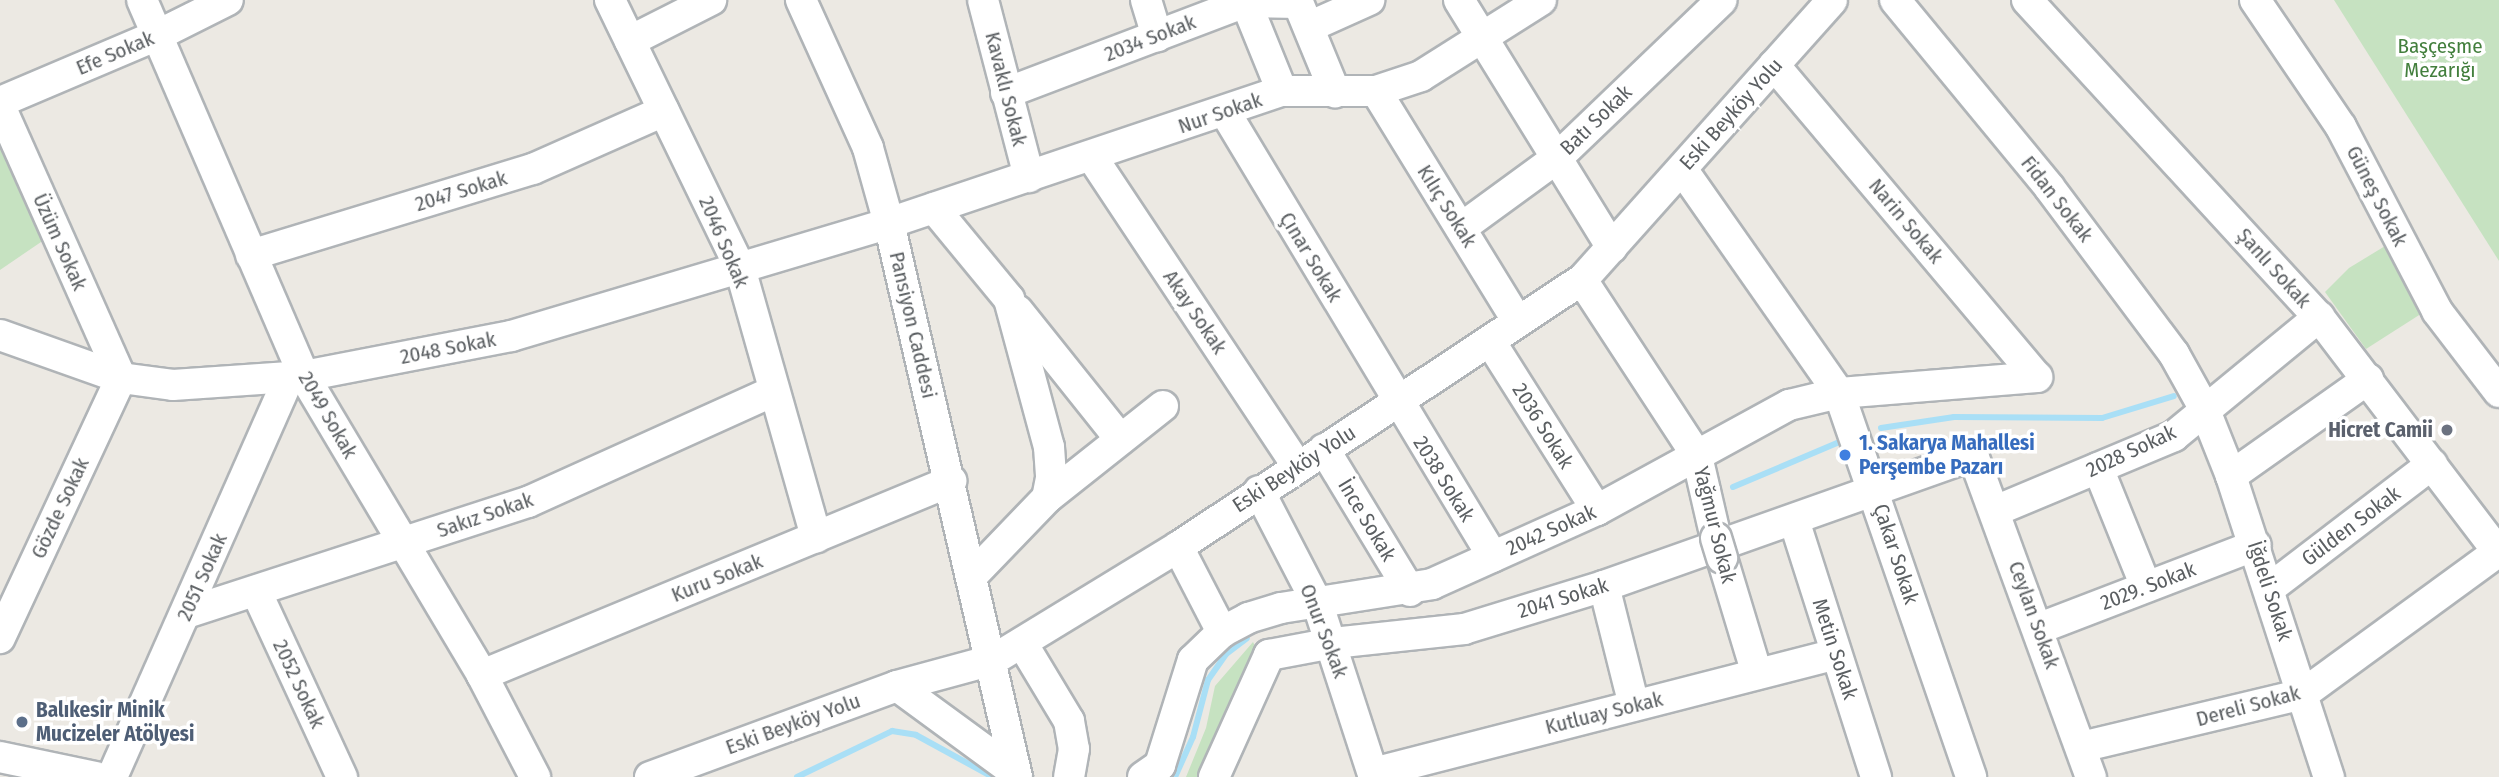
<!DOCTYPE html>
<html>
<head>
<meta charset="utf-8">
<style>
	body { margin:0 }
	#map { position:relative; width:2499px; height:777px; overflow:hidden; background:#ece9e3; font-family:"Fira Sans Condensed",sans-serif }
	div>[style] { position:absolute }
	.green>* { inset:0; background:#c6e2c1 }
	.stream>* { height:6px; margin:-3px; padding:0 3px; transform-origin:3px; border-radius:3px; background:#a9dff6 }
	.roads { filter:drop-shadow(2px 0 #b0b4b7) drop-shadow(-2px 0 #b0b4b7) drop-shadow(0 2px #b0b4b7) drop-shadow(0 -2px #b0b4b7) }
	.minor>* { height:30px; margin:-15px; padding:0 15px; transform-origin:15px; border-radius:15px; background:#fff }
	.bridges { filter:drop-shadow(2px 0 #b0b4b7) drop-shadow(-2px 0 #b0b4b7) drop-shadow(0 2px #b0b4b7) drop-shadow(0 -2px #b0b4b7) }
	.minor-bridge>* { height:30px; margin:-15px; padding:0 15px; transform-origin:15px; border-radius:15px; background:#fff }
	.dots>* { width:19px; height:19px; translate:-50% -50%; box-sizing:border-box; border:4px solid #fff; border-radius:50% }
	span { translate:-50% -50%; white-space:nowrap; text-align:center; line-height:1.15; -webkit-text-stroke:7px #fff; paint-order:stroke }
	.street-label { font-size:21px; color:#5b5f62 }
	.park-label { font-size:21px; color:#437f3d }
	.worship-label { font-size:21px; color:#5b616d; font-weight:700 }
	.right { translate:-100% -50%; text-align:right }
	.shop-label { font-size:21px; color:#366cbe; font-weight:700 }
	.left { translate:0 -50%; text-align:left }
	.service-label { font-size:21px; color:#4e5e75; font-weight:700 }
</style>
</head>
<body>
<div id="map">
	<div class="green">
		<div style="clip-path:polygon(2334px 0,2499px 0,2499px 261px)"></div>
		<div style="clip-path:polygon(0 124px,46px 233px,41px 242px,0 270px)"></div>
		<div style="clip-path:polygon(2390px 243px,2427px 310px,2366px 349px,2325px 292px,2349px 268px)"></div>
		<div style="clip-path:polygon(1253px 642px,1262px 660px,1205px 777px,1186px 777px,1206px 728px,1215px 686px)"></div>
	</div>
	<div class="stream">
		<div style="left:1881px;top:428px;width:74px;rotate:-8.6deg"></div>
		<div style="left:1954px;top:417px;width:148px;rotate:0.4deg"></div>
		<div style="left:2102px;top:418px;width:75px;rotate:-17deg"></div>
		<div style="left:1733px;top:487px;width:118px;rotate:-22.9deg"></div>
		<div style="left:797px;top:777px;width:106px;rotate:-25.8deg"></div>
		<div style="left:892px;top:731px;width:24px;rotate:9deg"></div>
		<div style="left:916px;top:735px;width:83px;rotate:28.7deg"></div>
		<div style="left:1175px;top:777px;width:44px;rotate:-65.8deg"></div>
		<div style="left:1193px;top:737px;width:59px;rotate:-75.3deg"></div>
		<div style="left:1208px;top:680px;width:32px;rotate:-55deg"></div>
		<div style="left:1226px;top:654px;width:26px;rotate:-37deg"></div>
	</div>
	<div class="roads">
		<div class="minor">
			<div style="left:142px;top:0;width:409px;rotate:66.7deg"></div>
			<div style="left:304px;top:376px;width:348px;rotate:59.2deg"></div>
			<div style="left:482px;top:675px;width:115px;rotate:62.5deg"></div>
			<div style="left:610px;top:0;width:298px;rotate:64.1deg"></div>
			<div style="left:740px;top:268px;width:280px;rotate:74.2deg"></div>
			<div style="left:801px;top:0;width:162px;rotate:65.6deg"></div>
			<div style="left:868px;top:148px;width:78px;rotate:74.4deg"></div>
			<div style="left:889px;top:223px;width:569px;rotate:76.99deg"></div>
			<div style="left:983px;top:0;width:183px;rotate:75.4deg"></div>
			<div style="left:1146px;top:0;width:38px;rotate:73deg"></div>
			<div style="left:1245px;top:0;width:98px;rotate:67.9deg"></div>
			<div style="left:1297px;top:0;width:100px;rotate:67.6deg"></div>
			<div style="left:1459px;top:0;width:291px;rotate:58.3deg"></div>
			<div style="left:1895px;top:0;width:242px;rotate:50.5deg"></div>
			<div style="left:2049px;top:187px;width:209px;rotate:53.2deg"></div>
			<div style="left:2174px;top:354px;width:62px;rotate:60.9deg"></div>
			<div style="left:2204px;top:408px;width:73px;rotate:68.3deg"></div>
			<div style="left:2231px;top:476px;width:317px;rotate:72deg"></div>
			<div style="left:2027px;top:0;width:431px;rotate:47.4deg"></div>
			<div style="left:2319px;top:317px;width:297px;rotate:52.7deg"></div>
			<div style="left:2255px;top:0;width:153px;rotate:55.9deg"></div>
			<div style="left:2341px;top:127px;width:208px;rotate:62.4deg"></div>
			<div style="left:2437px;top:311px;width:102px;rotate:52.6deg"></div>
			<div style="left:1311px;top:26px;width:64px;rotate:-24.1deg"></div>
			<div style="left:630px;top:41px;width:91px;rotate:-26.8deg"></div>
			<div style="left:1774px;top:65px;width:408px;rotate:49.9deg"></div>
			<div style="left:1376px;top:91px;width:271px;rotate:58.4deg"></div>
			<div style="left:1006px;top:93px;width:257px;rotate:-20.8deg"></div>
			<div style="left:1246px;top:2px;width:52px;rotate:1.1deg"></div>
			<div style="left:0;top:102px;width:172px;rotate:-23deg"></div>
			<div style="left:158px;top:35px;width:78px;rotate:-26.6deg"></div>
			<div style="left:0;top:106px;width:298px;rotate:66deg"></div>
			<div style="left:121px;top:378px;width:287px;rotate:115deg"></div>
			<div style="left:1225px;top:112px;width:519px;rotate:58.94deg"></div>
			<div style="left:1092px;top:157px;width:371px;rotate:56.4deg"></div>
			<div style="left:1682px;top:169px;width:274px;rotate:55deg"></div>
			<div style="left:1839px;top:393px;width:406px;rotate:71deg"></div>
			<div style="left:934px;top:208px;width:118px;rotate:50.5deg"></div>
			<div style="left:1009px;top:299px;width:153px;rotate:74.9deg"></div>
			<div style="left:1049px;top:447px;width:31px;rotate:86deg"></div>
			<div style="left:1051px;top:478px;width:20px;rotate:101deg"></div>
			<div style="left:1047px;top:498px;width:107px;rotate:133.9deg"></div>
			<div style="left:1461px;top:228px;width:119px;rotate:-36.1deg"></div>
			<div style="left:1557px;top:158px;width:228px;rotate:-43.8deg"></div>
			<div style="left:251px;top:255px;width:295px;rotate:-17deg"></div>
			<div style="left:533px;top:169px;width:143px;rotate:-23.9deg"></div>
			<div style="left:1582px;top:280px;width:210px;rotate:56.8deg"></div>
			<div style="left:1697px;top:456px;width:84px;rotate:77deg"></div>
			<div style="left:1018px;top:311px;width:164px;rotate:51.4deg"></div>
			<div style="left:0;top:335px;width:128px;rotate:19.6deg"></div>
			<div style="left:121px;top:378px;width:52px;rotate:7.7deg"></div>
			<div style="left:173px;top:385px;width:131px;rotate:-3.9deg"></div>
			<div style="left:304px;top:376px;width:211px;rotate:-10.9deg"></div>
			<div style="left:511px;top:336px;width:395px;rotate:-16.6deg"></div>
			<div style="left:889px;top:223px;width:415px;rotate:-18.6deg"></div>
			<div style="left:1282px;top:91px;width:94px"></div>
			<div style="left:1376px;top:91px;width:47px;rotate:-18.4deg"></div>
			<div style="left:1421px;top:76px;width:142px;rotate:-32.3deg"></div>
			<div style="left:1490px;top:341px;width:200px;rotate:57.7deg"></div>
			<div style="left:1324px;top:449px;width:166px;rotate:58.8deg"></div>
			<div style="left:2098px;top:468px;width:128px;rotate:68deg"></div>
			<div style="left:2231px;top:476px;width:168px;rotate:-35.3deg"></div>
			<div style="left:1259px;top:491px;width:128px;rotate:62.6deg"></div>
			<div style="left:1318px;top:605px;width:181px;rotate:72deg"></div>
			<div style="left:1047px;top:498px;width:148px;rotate:-38.4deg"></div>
			<div style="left:1995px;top:511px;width:194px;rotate:-22.7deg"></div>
			<div style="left:2174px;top:436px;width:188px;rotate:-39.4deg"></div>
			<div style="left:1794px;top:520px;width:270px;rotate:72.3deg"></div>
			<div style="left:1178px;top:547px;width:96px;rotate:62.6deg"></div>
			<div style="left:1722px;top:558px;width:121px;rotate:73.2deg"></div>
			<div style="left:1604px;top:586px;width:123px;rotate:75.9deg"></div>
			<div style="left:2270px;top:588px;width:204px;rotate:-37.4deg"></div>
			<div style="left:256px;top:591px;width:205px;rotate:65.2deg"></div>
			<div style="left:186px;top:613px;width:360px;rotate:-18deg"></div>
			<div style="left:528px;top:502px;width:270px;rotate:-24.3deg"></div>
			<div style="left:2040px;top:628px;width:231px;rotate:-21deg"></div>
			<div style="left:1022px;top:643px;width:91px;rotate:58.9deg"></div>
			<div style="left:1069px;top:721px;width:28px;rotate:80deg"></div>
			<div style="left:1074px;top:749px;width:28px;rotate:100deg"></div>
			<div style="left:482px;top:675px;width:508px;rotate:-22.47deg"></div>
			<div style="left:897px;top:686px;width:147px;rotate:36.2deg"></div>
			<div style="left:2081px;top:747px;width:228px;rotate:-13.4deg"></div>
			<div style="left:2303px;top:694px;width:243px;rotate:-36.1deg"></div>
			<div style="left:0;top:757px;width:98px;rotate:11.8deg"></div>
			<div style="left:1373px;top:773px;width:478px;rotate:-14.4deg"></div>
			<div style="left:112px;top:777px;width:437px;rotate:-66.1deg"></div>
			<div style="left:650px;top:777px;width:263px;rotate:-20.2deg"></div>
			<div style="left:897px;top:686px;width:99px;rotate:-15.2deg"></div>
			<div style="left:993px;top:660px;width:217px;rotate:-31.4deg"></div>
			<div style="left:1178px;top:547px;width:484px;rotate:-33.5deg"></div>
			<div style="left:1582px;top:280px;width:375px;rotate:-48.2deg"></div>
			<div style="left:1143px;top:777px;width:21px;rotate:-35deg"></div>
			<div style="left:1160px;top:765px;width:110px;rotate:-72.6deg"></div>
			<div style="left:1193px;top:660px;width:40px;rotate:-44deg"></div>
			<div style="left:1222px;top:632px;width:30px;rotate:-28deg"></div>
			<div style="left:1248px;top:618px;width:34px;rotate:-17deg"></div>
			<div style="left:1281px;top:608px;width:153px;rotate:-9deg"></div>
			<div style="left:1432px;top:584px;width:181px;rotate:-24.2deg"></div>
			<div style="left:1597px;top:510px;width:219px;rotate:-28.7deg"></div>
			<div style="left:1789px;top:405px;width:51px;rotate:-13.5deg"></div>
			<div style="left:1839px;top:393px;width:199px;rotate:-4.6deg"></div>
			<div style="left:1214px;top:777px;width:134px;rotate:-65.7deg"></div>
			<div style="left:1269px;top:655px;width:65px;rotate:-10.6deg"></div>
			<div style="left:1333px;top:643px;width:132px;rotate:-6.1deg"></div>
			<div style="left:1464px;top:629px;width:146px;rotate:-17.1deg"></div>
			<div style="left:1604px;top:586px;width:392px;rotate:-19.5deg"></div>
			<div style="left:1973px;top:455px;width:343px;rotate:69.9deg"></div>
		</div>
	</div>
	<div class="bridges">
		<div class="minor-bridge">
			<div style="left:1716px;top:538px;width:21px;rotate:73deg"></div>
		</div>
	</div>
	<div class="dots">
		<div style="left:2447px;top:430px;background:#6b7280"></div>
		<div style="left:1845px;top:455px;background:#3f7fe0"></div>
		<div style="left:22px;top:722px;background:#5c6f8a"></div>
	</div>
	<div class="street-label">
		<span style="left:1150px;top:38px;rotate:-21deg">2034 Sokak</span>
		<span style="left:115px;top:53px;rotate:-23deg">Efe Sokak</span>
		<span style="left:1006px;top:89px;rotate:76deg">Kavaklı Sokak</span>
		<span style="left:1220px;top:113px;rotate:-19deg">Nur Sokak</span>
		<span style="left:1731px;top:114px;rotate:-48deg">Eski Beyköy Yolu</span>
		<span style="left:1596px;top:120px;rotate:-44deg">Batı Sokak</span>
		<span style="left:461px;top:191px;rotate:-17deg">2047 Sokak</span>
		<span style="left:2377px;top:196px;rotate:63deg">Güneş Sokak</span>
		<span style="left:2057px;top:199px;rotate:52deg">Fidan Sokak</span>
		<span style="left:1447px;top:206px;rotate:58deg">Kılıç Sokak</span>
		<span style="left:1906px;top:221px;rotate:50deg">Narin Sokak</span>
		<span style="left:60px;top:242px;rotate:66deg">Üzüm Sokak</span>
		<span style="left:724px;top:242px;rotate:67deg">2046 Sokak</span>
		<span style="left:1311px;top:257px;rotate:59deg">Çınar Sokak</span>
		<span style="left:2274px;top:268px;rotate:48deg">Şanlı Sokak</span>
		<span style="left:1195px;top:312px;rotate:56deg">Akay Sokak</span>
		<span style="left:913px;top:325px;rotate:77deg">Pansiyon Caddesi</span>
		<span style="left:448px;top:348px;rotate:-11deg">2048 Sokak</span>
		<span style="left:328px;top:415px;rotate:60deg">2049 Sokak</span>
		<span style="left:1543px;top:426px;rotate:58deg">2036 Sokak</span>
		<span style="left:2131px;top:451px;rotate:-25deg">2028 Sokak</span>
		<span style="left:1294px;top:469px;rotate:-33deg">Eski Beyköy Yolu</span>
		<span style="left:1444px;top:479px;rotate:58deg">2038 Sokak</span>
		<span style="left:60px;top:508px;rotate:-65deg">Gözde Sokak</span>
		<span style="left:485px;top:515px;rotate:-19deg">Sakız Sokak</span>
		<span style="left:1367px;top:520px;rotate:59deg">İnce Sokak</span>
		<span style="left:1715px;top:525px;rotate:76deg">Yağmur Sokak</span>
		<span style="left:2351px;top:526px;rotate:-37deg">Gülden Sokak</span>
		<span style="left:1551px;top:530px;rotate:-24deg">2042 Sokak</span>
		<span style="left:1896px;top:554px;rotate:72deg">Çakar Sokak</span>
		<span style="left:202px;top:577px;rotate:-66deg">2051 Sokak</span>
		<span style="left:717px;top:578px;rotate:-22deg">Kuru Sokak</span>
		<span style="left:2148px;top:586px;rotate:-21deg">2029. Sokak</span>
		<span style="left:2270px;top:591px;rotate:72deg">İğdeli Sokak</span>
		<span style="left:1563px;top:598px;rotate:-17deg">2041 Sokak</span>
		<span style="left:2034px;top:615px;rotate:70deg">Ceylan Sokak</span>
		<span style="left:1324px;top:631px;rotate:69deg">Onur Sokak</span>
		<span style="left:1835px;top:649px;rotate:72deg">Metin Sokak</span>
		<span style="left:299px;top:684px;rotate:65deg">2052 Sokak</span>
		<span style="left:2248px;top:706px;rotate:-15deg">Dereli Sokak</span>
		<span style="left:1604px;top:713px;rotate:-14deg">Kutluay Sokak</span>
		<span style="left:793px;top:724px;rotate:-20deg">Eski Beyköy Yolu</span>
	</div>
	<div class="park-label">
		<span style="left:2440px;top:58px">Başçeşme<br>Mezarığı</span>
	</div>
	<div class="worship-label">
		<span class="right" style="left:2433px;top:430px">Hicret Camii</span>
	</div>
	<div class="shop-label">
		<span class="left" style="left:1859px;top:455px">1. Sakarya Mahallesi<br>Perşembe Pazarı</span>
	</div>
	<div class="service-label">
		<span class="left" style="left:36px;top:722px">Balıkesir Minik<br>Mucizeler Atölyesi</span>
	</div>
</div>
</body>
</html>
